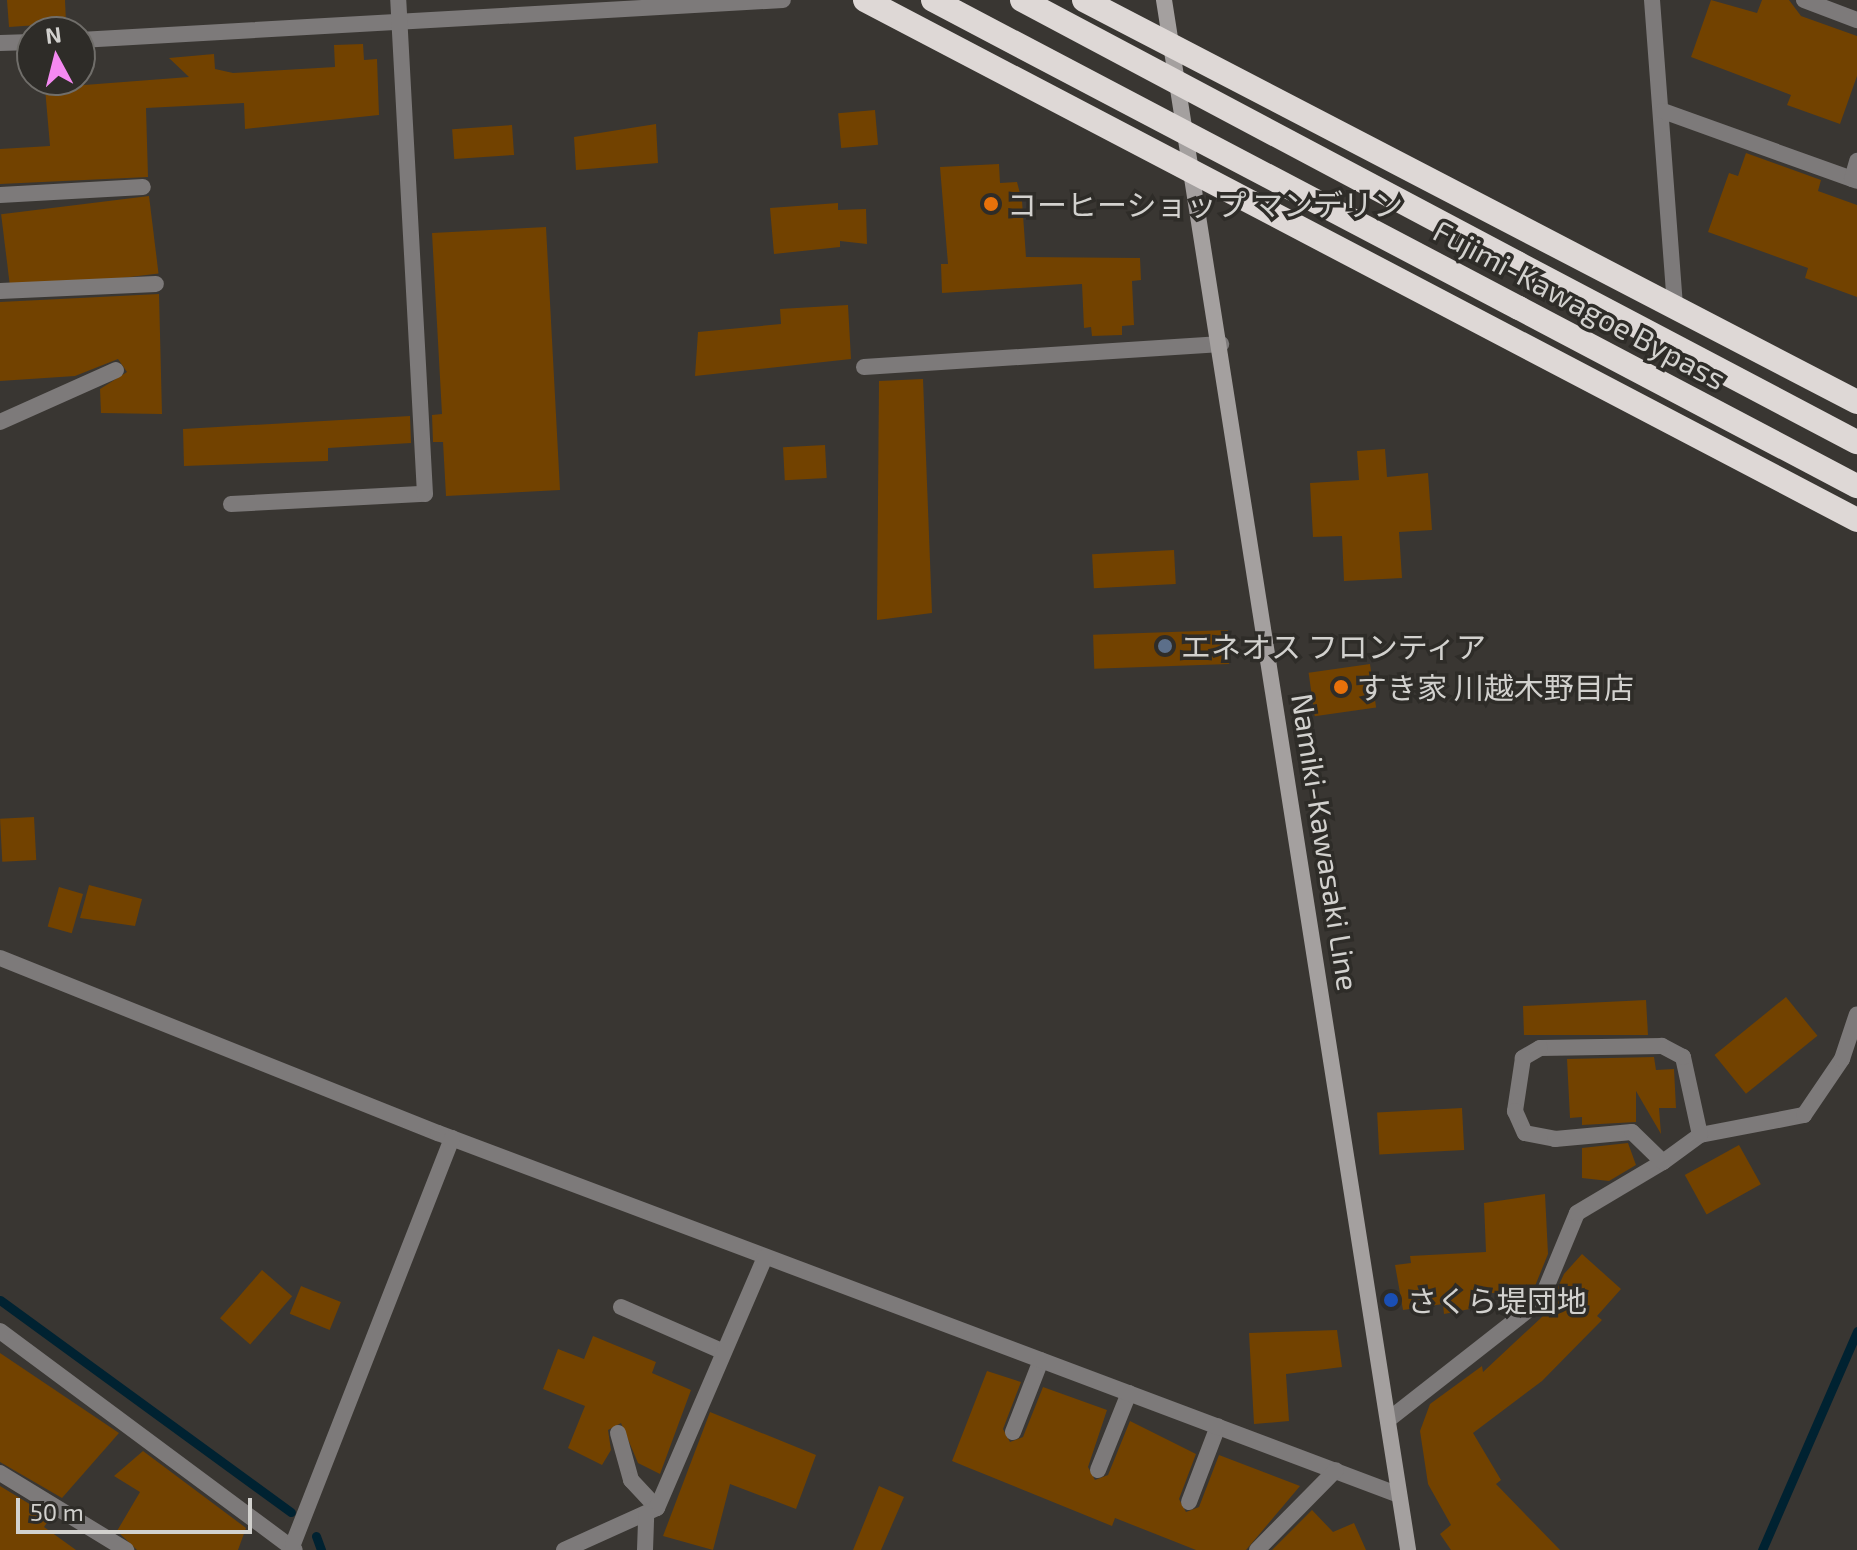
<!DOCTYPE html>
<html>
<head>
<meta charset="utf-8">
<style>
	body { margin:0 }
	#map { position:relative; width:1857px; height:1550px; overflow:hidden; background:#393632; font-family:"Exo 2","Noto Sans JP",sans-serif }
	div>[style] { position:absolute }
	.stream>* { height:9px; margin:-4.5px; padding:0 4.5px; transform-origin:4.5px; border-radius:4.5px; background:#002231 }
	.building>* { inset:0; background:#724200; transform-origin:0 0 }
	.lane>* { height:16px; margin:-8px; padding:0 8px; transform-origin:8px; border-radius:8px; background:#7d7a7a }
	.street>* { height:16px; margin:-8px; padding:0 8px; transform-origin:8px; border-radius:8px; background:#7d7a7a }
	.secondary>* { height:16px; margin:-8px; padding:0 8px; transform-origin:8px; border-radius:8px; background:#a4a09f }
	.highway>* { height:24px; margin:-12px; padding:0 12px; transform-origin:12px; border-radius:12px; background:#ded8d6 }
	.highway-bridge>* { height:24px; margin:-12px; padding:0 12px; transform-origin:12px; border-radius:12px; background:#ded8d6 }
	.dots>* { width:22px; height:22px; translate:-50% -50%; box-sizing:border-box; border:4px solid #2e2c28; border-radius:50% }
	span { translate:-50% -50%; white-space:nowrap; text-align:center; line-height:1.15; -webkit-text-stroke:7px #2e2c28; paint-order:stroke }
	.poi-label { font-size:30px; color:#d2d1ce }
	.left { translate:0 -50%; text-align:left }
	.street-label { font-size:30px; color:#d2d1ce }
	.north { position:absolute; left:16px; top:16px; width:80px; height:80px; box-sizing:border-box; background:#2e2c28; border:2px solid #706e6a; border-radius:50%; rotate:353deg; font-size:22px; font-weight:700; line-height:32px; text-align:center; color:#d2d1ce }
	.north::after { content:''; display:block; margin:auto; width:28px; height:36px; background:#f489f1; clip-path:polygon(50% 0,100% 100%,50% 72%,0 100%) }
	.scale { position:absolute; left:16px; top:1498px; width:236px; height:36px; box-sizing:border-box; border:4px solid #d2d1ce; border-top:0; padding-left:10px; font-size:24px; line-height:28px; white-space:nowrap; color:#d2d1ce; -webkit-text-stroke:6px #2e2c28; paint-order:stroke }
</style>
</head>
<body>
<div id="map">
	<div class="stream">
		<div style="left:0;top:1300px;width:360px;rotate:36.1deg"></div>
		<div style="left:316px;top:1536px;width:15px;rotate:70deg"></div>
		<div style="left:1762px;top:1550px;width:239px;rotate:-66.5deg"></div>
	</div>
	<div class="building">
		<div style="clip-path:polygon(7px 0,65px 0,66px 23px,9px 27px)"></div>
		<div style="clip-path:polygon(1711px 0,1757px 13px,1762px 0,1789px 0,1801px 16px,1857px 36px,1857px 76px,1840px 124px,1787px 105px,1791px 95px,1691px 57px)"></div>
		<div style="clip-path:polygon(363px 44px,364px 60px,377px 59px,379px 115px,245px 129px,244px 103px,146px 108px,148px 177px,0 184px,0 149px,50px 146px,45px 88px,189px 77px,169px 58px,214px 54px,215px 69px,233px 73px,335px 67px,334px 45px)"></div>
		<div style="left:875px;top:110px;width:35px;height:37px;rotate:85deg"></div>
		<div style="clip-path:polygon(656px 124px,658px 163px,576px 170px,574px 137px)"></div>
		<div style="left:512px;top:125px;width:30px;height:60px;rotate:86deg"></div>
		<div style="clip-path:polygon(1746px 153px,1821px 180px,1818px 191px,1857px 205px,1857px 297px,1805px 278px,1808px 268px,1708px 232px,1729px 173px,1738px 176px)"></div>
		<div style="clip-path:polygon(999px 164px,1000px 183px,1017px 182px,1022px 201px,1026px 257px,1140px 258px,1141px 280px,1132px 281px,1134px 325px,1122px 326px,1122px 335px,1092px 336px,1091px 327px,1084px 328px,1082px 284px,942px 293px,941px 264px,948px 264px,940px 167px)"></div>
		<div style="left:149px;top:196px;width:78px;height:149px;rotate:83deg"></div>
		<div style="clip-path:polygon(838px 203px,838px 210px,866px 209px,867px 244px,840px 241px,840px 247px,774px 254px,770px 208px)"></div>
		<div style="clip-path:polygon(546px 227px,560px 490px,446px 496px,443px 442px,433px 442px,432px 415px,442px 414px,432px 233px)"></div>
		<div style="clip-path:polygon(159px 294px,162px 414px,101px 413px,100px 389px,127px 372px,118px 359px,75px 376px,0 381px,0 302px)"></div>
		<div style="clip-path:polygon(848px 305px,851px 359px,695px 376px,698px 332px,781px 324px,780px 309px)"></div>
		<div style="clip-path:polygon(923px 379px,932px 613px,877px 620px,879px 381px)"></div>
		<div style="clip-path:polygon(410px 416px,411px 443px,328px 448px,328px 461px,184px 466px,183px 429px)"></div>
		<div style="left:825px;top:445px;width:33px;height:42px;rotate:87deg"></div>
		<div style="clip-path:polygon(1385px 449px,1387px 477px,1428px 473px,1432px 530px,1399px 532px,1402px 578px,1344px 581px,1342px 536px,1313px 537px,1310px 483px,1359px 480px,1357px 451px)"></div>
		<div style="left:1174px;top:550px;width:34px;height:82px;rotate:87deg"></div>
		<div style="left:1228px;top:630px;width:34px;height:135px;rotate:88deg"></div>
		<div style="left:1370px;top:664px;width:44px;height:62px;rotate:82deg"></div>
		<div style="left:34px;top:817px;width:43px;height:34px;rotate:87deg"></div>
		<div style="clip-path:polygon(89px 885px,142px 899px,135px 926px,80px 918px)"></div>
		<div style="left:59px;top:887px;width:25px;height:41px;rotate:16deg"></div>
		<div style="left:1786px;top:997px;width:50px;height:92px;rotate:51deg"></div>
		<div style="clip-path:polygon(1646px 1000px,1648px 1035px,1524px 1035px,1523px 1006px)"></div>
		<div style="clip-path:polygon(1654px 1057px,1656px 1070px,1674px 1069px,1676px 1108px,1659px 1108px,1661px 1134px,1636px 1091px,1636px 1122px,1582px 1125px,1582px 1117px,1570px 1118px,1567px 1059px)"></div>
		<div style="left:1462px;top:1108px;width:42px;height:85px;rotate:87deg"></div>
		<div style="clip-path:polygon(1628px 1143px,1636px 1165px,1609px 1181px,1582px 1178px,1582px 1148px)"></div>
		<div style="left:1739px;top:1145px;width:45px;height:62px;rotate:61deg"></div>
		<div style="clip-path:polygon(1545px 1194px,1548px 1254px,1533px 1291px,1473px 1294px,1475px 1308px,1444px 1314px,1443px 1304px,1403px 1310px,1395px 1265px,1411px 1263px,1410px 1256px,1486px 1252px,1484px 1203px)"></div>
		<div style="clip-path:polygon(1582px 1254px,1621px 1289px,1597px 1316px,1602px 1320px,1542px 1381px,1473px 1433px,1501px 1480px,1496px 1484px,1560px 1550px,1451px 1550px,1440px 1534px,1451px 1525px,1428px 1484px,1420px 1431px,1430px 1404px,1482px 1366px,1483px 1372px,1558px 1302px,1567px 1289px,1557px 1289px,1564px 1274px)"></div>
		<div style="left:262px;top:1270px;width:40px;height:64px;rotate:41deg"></div>
		<div style="left:301px;top:1286px;width:43px;height:30px;rotate:22deg"></div>
		<div style="clip-path:polygon(1337px 1330px,1342px 1367px,1286px 1374px,1289px 1421px,1254px 1424px,1249px 1333px)"></div>
		<div style="clip-path:polygon(593px 1336px,656px 1362px,652px 1373px,691px 1390px,660px 1474px,638px 1463px,621px 1423px,608px 1430px,611px 1450px,602px 1465px,568px 1448px,585px 1406px,543px 1389px,558px 1349px,584px 1359px)"></div>
		<div style="clip-path:polygon(0 1353px,119px 1433px,62px 1498px,0 1462px)"></div>
		<div style="clip-path:polygon(987px 1371px,1021px 1382px,1003px 1429px,1010px 1442px,1023px 1437px,1043px 1387px,1107px 1410px,1088px 1467px,1095px 1480px,1108px 1475px,1130px 1421px,1196px 1454px,1179px 1499px,1186px 1512px,1199px 1507px,1219px 1455px,1300px 1486px,1246px 1550px,1196px 1550px,1115px 1518px,1112px 1526px,952px 1461px)"></div>
		<div style="clip-path:polygon(710px 1412px,816px 1455px,796px 1509px,730px 1484px,713px 1550px,663px 1536px)"></div>
		<div style="clip-path:polygon(143px 1451px,246px 1528px,238px 1550px,137px 1550px,117px 1531px,140px 1492px,114px 1476px)"></div>
		<div style="clip-path:polygon(0 1486px,51px 1517px,44px 1527px,76px 1550px,0 1550px)"></div>
		<div style="clip-path:polygon(879px 1486px,904px 1497px,881px 1550px,853px 1550px)"></div>
		<div style="clip-path:polygon(1312px 1510px,1333px 1532px,1354px 1523px,1366px 1550px,1272px 1550px)"></div>
	</div>
	<div class="lane">
		<div style="left:0;top:195px;width:143px;rotate:-3.2deg"></div>
		<div style="left:0;top:291px;width:156px;rotate:-2.6deg"></div>
		<div style="left:0;top:422px;width:127px;rotate:-24.1deg"></div>
		<div style="left:621px;top:1307px;width:112px;rotate:23.6deg"></div>
		<div style="left:1013px;top:1432px;width:77px;rotate:-68.7deg"></div>
		<div style="left:618px;top:1433px;width:49px;rotate:74.5deg"></div>
		<div style="left:631px;top:1480px;width:38px;rotate:47deg"></div>
		<div style="left:1098px;top:1470px;width:83px;rotate:-68.1deg"></div>
		<div style="left:1189px;top:1502px;width:81px;rotate:-69.1deg"></div>
	</div>
	<div class="street">
		<div style="left:1652px;top:0;width:306px;rotate:85.7deg"></div>
		<div style="left:1804px;top:0;width:57px;rotate:20.7deg"></div>
		<div style="left:80px;top:40px;width:704px;rotate:-3.26deg"></div>
		<div style="left:0;top:43px;width:32px;rotate:-2deg"></div>
		<div style="left:1663px;top:111px;width:206px;rotate:19.8deg"></div>
		<div style="left:1852px;top:179px;width:19px;rotate:-74deg"></div>
		<div style="left:864px;top:367px;width:358px;rotate:-3.7deg"></div>
		<div style="left:231px;top:504px;width:194px;rotate:-3deg"></div>
		<div style="left:425px;top:494px;width:495px;rotate:-93.1deg"></div>
		<div style="left:0;top:958px;width:472px;rotate:21.8deg"></div>
		<div style="left:438px;top:1133px;width:1027px;rotate:20.64deg"></div>
		<div style="left:1700px;top:1135px;width:106px;rotate:-10.9deg"></div>
		<div style="left:1804px;top:1115px;width:68px;rotate:-55.8deg"></div>
		<div style="left:1842px;top:1059px;width:47px;rotate:-71.6deg"></div>
		<div style="left:0;top:1331px;width:367px;rotate:36.6deg"></div>
		<div style="left:1388px;top:1420px;width:194px;rotate:-38.1deg"></div>
		<div style="left:1541px;top:1300px;width:94px;rotate:-67.5deg"></div>
		<div style="left:1577px;top:1213px;width:100px;rotate:-30.7deg"></div>
		<div style="left:1663px;top:1162px;width:46px;rotate:-36.1deg"></div>
		<div style="left:1700px;top:1135px;width:80px;rotate:-102.3deg"></div>
		<div style="left:1683px;top:1057px;width:24px;rotate:-152deg"></div>
		<div style="left:1662px;top:1046px;width:122px;rotate:179.1deg"></div>
		<div style="left:1540px;top:1048px;width:20px;rotate:150deg"></div>
		<div style="left:1523px;top:1058px;width:54px;rotate:98.6deg"></div>
		<div style="left:1515px;top:1111px;width:24px;rotate:66deg"></div>
		<div style="left:1525px;top:1133px;width:31px;rotate:11deg"></div>
		<div style="left:1555px;top:1139px;width:77px;rotate:-5.2deg"></div>
		<div style="left:1632px;top:1132px;width:43px;rotate:44.1deg"></div>
		<div style="left:0;top:1473px;width:148px;rotate:31.4deg"></div>
		<div style="left:293px;top:1544px;width:436px;rotate:-68.6deg"></div>
		<div style="left:564px;top:1550px;width:102px;rotate:-24.3deg"></div>
		<div style="left:657px;top:1508px;width:273px;rotate:-66.7deg"></div>
		<div style="left:645px;top:1550px;width:36px;rotate:-88deg"></div>
		<div style="left:1257px;top:1550px;width:112px;rotate:-45.4deg"></div>
	</div>
	<div class="secondary">
		<div style="left:1164px;top:0;width:1569px;rotate:81.05deg"></div>
	</div>
	<div class="highway">
		<div style="left:865px;top:0;width:1120px;rotate:27.66deg"></div>
		<div style="left:1084px;top:0;width:871px;rotate:27.48deg"></div>
		<div style="left:1517px;top:263px;width:384px;rotate:27.8deg"></div>
		<div style="left:1519px;top:308px;width:382px;rotate:27.8deg"></div>
	</div>
	<div class="highway-bridge">
		<div style="left:933px;top:0;width:662px;rotate:27.73deg"></div>
		<div style="left:1022px;top:0;width:561px;rotate:27.98deg"></div>
	</div>
	<div class="dots">
		<div style="left:991px;top:204px;background:#e8710a"></div>
		<div style="left:1165px;top:646px;background:#5c6f8a"></div>
		<div style="left:1341px;top:687px;background:#e8710a"></div>
		<div style="left:1391px;top:1300px;background:#1a4fb4"></div>
	</div>
	<div class="poi-label">
		<span class="left" style="left:1007px;top:204px">コーヒーショップ マンデリン</span>
		<span class="left" style="left:1181px;top:646px">エネオス フロンティア</span>
		<span class="left" style="left:1357px;top:687px">すき家 川越木野目店</span>
		<span class="left" style="left:1407px;top:1300px">さくら堤団地</span>
	</div>
	<div class="street-label">
		<span style="left:1580px;top:304px;rotate:28deg">Fujimi-Kawagoe Bypass</span>
		<span style="left:1326px;top:842px;rotate:81deg">Namiki-Kawasaki Line</span>
	</div>
	<div class="north">N</div>
	<div class="scale">50 m</div>
</div>
</body>
</html>
